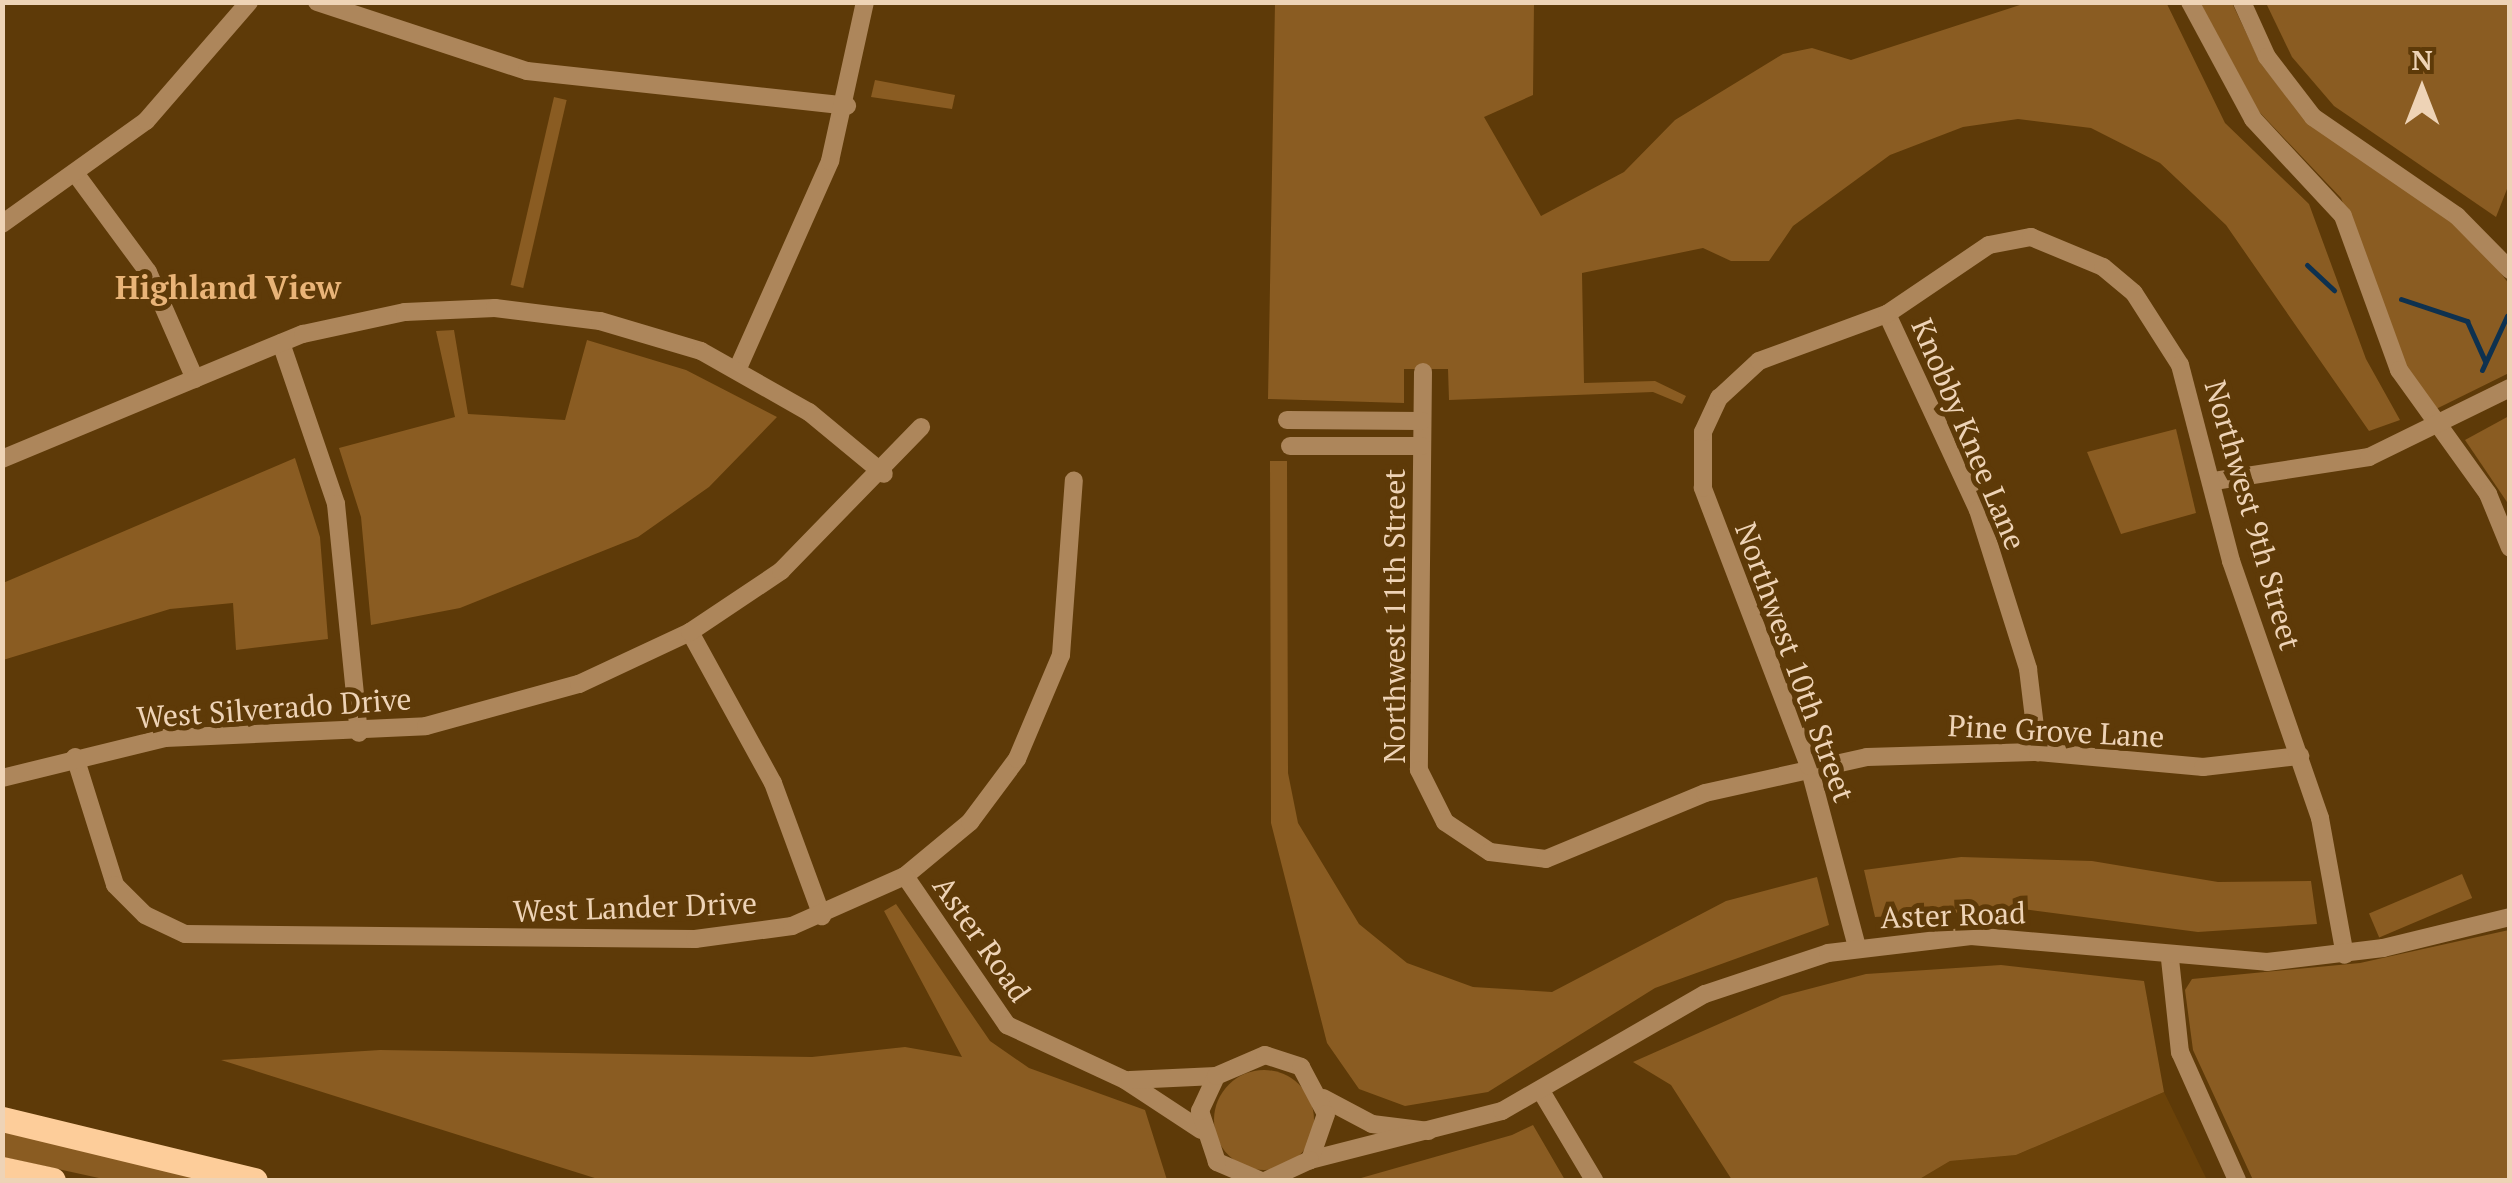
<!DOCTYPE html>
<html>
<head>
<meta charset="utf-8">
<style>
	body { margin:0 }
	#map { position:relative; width:2512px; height:1183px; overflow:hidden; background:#5e3a08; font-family:"PT Serif",serif }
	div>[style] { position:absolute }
	.built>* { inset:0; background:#6b4209 }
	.green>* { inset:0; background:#8a5c22; transform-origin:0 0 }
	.round { border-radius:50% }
	.stream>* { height:5px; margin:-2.5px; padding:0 2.5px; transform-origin:2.5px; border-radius:2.5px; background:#0e314f }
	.minor>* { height:18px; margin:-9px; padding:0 9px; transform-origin:9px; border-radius:9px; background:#ad865b }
	.major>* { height:25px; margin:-12.5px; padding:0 12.5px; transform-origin:12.5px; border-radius:12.5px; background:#fdcd9a }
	span { translate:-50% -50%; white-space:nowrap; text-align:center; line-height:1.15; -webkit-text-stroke:10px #5e3a08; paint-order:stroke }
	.street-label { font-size:30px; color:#eed3b6 }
	.neighbourhood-label { font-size:32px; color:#e9b478; font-weight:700 }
	.frame { position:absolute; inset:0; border:5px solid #eed3b6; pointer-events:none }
	.north { position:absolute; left:2372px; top:40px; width:100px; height:100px; -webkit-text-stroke:8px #5e3a08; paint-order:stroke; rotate:0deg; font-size:28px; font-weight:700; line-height:40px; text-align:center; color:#eed3b6 }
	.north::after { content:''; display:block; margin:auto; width:35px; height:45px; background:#eed3b6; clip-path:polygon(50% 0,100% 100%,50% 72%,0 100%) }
</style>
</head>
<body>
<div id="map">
	<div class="built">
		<div style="clip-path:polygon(2164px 1092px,2207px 1180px,1918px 1180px,1950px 1161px,2016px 1155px)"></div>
	</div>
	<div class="green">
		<div style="clip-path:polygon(2166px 2px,2225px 123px,2309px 204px,2366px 359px,2400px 420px,2369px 431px,2226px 225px,2160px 163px,2091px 128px,2018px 119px,1963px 127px,1890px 155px,1793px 226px,1769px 261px,1731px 261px,1703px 248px,1582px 273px,1584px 383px,1655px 381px,1686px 396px,1682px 404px,1653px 392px,1449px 400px,1448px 369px,1404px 369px,1404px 403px,1268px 399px,1275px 3px,1534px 3px,1533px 95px,1484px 117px,1541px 216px,1624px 172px,1675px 120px,1783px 54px,1812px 48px,1851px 60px,2026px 3px)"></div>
		<div style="clip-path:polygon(2198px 3px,2232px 3px,2261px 64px,2308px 123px,2443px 214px,2490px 259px,2509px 284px,2509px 373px,2434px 410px,2405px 363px,2341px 198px,2248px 100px)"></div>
		<div style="clip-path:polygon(2266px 3px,2509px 3px,2509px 184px,2496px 217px,2334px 106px,2292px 57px)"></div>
		<div style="clip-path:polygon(875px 80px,955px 95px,952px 109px,871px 97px)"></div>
		<div style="left:554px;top:97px;width:13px;height:193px;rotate:13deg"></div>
		<div style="clip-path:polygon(454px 330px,468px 414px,565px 420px,587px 340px,686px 370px,777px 417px,709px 487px,638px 537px,460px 608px,371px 625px,361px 517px,339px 448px,455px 417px,436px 331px)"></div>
		<div style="clip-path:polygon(2509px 416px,2509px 505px,2465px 440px)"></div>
		<div style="clip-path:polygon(2176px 429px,2196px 513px,2121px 534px,2087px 452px)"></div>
		<div style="clip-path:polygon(295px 458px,320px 537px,328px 639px,236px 650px,233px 603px,170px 609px,3px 660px,3px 583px)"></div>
		<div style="clip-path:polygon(1270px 461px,1287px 461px,1288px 773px,1298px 823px,1359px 924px,1407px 963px,1473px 987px,1552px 992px,1726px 901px,1817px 877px,1829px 925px,1655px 988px,1488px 1092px,1405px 1106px,1359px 1089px,1327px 1043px,1271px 823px)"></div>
		<div style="clip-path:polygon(1961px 857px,2092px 861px,2218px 882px,2311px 881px,2317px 924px,2198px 932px,2023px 909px,1875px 917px,1864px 870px)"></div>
		<div style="left:2462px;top:874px;width:26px;height:101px;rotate:67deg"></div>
		<div style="clip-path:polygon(896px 904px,990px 1041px,1029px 1068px,1145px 1110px,1167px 1180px,601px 1180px,221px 1060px,380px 1050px,812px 1057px,905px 1047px,962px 1057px,884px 911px)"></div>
		<div style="clip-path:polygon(2509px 930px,2509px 1180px,2253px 1180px,2193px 1050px,2185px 990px,2192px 979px,2360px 963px)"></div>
		<div style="clip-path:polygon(2001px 965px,2144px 981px,2164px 1092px,2016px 1155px,1950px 1161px,1918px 1180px,1732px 1180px,1671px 1085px,1633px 1062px,1782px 996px,1866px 974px)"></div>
		<div class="round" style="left:1214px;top:1070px;width:100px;height:100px"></div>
		<div style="clip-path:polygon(1533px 1125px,1565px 1180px,1354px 1180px,1512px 1135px)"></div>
		<div style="clip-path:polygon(2px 1129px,214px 1180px,108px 1180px,3px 1157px)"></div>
	</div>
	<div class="stream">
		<div style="left:2307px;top:265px;width:37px;rotate:43deg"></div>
		<div style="left:2401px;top:299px;width:70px;rotate:18.4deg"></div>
		<div style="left:2467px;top:321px;width:44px;rotate:65.8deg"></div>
		<div style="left:2482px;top:370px;width:60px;rotate:-65.2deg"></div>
	</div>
	<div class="minor">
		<div style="left:317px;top:2px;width:221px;rotate:18.2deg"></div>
		<div style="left:527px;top:71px;width:322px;rotate:6.2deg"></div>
		<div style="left:2190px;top:2px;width:133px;rotate:61.7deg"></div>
		<div style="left:2253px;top:119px;width:132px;rotate:47.1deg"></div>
		<div style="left:2343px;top:216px;width:164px;rotate:70deg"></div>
		<div style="left:2399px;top:370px;width:153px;rotate:54.3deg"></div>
		<div style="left:2488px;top:494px;width:58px;rotate:67.8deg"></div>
		<div style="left:2242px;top:2px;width:60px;rotate:65.6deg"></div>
		<div style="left:2267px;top:57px;width:76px;rotate:52.5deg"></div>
		<div style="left:2313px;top:117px;width:175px;rotate:34.5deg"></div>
		<div style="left:2457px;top:216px;width:76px;rotate:45.5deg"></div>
		<div style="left:78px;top:177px;width:118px;rotate:53.6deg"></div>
		<div style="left:148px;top:272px;width:117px;rotate:66.3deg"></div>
		<div style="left:2px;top:224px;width:177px;rotate:-35.6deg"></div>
		<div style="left:146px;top:121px;width:157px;rotate:-49.1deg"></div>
		<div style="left:1887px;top:314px;width:216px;rotate:65.1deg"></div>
		<div style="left:1978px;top:510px;width:167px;rotate:72.5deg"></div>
		<div style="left:2028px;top:669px;width:84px;rotate:83.1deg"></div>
		<div style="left:281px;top:343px;width:170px;rotate:71.1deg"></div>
		<div style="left:336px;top:504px;width:230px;rotate:84.3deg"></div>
		<div style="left:738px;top:368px;width:227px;rotate:-66deg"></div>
		<div style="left:830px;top:161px;width:163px;rotate:-77.6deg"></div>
		<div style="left:1423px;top:372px;width:398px;rotate:90.6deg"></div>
		<div style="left:1419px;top:770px;width:58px;rotate:63.4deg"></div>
		<div style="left:1445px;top:822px;width:54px;rotate:33.7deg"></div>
		<div style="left:1490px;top:852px;width:56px;rotate:7.1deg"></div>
		<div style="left:1546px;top:859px;width:172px;rotate:-22.5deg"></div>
		<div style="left:1705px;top:793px;width:166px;rotate:-12.5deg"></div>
		<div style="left:1867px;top:757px;width:171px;rotate:-1.7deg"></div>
		<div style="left:2038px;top:752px;width:166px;rotate:5.2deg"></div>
		<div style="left:2203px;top:767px;width:98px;rotate:-6.5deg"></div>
		<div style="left:1287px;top:420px;width:135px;rotate:0.4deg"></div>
		<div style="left:1290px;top:446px;width:132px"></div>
		<div style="left:2px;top:459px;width:326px;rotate:-22.6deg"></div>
		<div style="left:303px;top:334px;width:104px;rotate:-12.2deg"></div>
		<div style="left:405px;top:312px;width:90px;rotate:-2.5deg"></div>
		<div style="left:495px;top:308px;width:106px;rotate:7.1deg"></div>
		<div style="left:600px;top:321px;width:105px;rotate:16.5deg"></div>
		<div style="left:701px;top:351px;width:124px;rotate:29.5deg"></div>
		<div style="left:809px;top:412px;width:97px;rotate:39.6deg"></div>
		<div style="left:2214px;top:481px;width:157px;rotate:-8.8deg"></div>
		<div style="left:2369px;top:457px;width:157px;rotate:-26.1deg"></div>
		<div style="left:690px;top:632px;width:172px;rotate:61.2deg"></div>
		<div style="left:773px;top:783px;width:142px;rotate:69.8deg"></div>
		<div style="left:75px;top:757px;width:134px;rotate:72.6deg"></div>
		<div style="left:115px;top:885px;width:42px;rotate:45deg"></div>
		<div style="left:145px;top:915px;width:44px;rotate:25.4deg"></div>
		<div style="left:185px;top:934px;width:510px;rotate:0.56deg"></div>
		<div style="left:695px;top:939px;width:98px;rotate:-7.6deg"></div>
		<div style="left:792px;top:926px;width:124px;rotate:-23.9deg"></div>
		<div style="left:905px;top:876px;width:85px;rotate:-39.7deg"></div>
		<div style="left:970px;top:822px;width:79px;rotate:-53.3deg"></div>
		<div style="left:1017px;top:759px;width:113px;rotate:-67.1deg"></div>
		<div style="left:1061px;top:655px;width:175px;rotate:-85.8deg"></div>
		<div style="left:2px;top:778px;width:168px;rotate:-13.8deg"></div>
		<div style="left:165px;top:738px;width:261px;rotate:-2.6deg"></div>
		<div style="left:426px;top:726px;width:159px;rotate:-15.4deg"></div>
		<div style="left:579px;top:684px;width:123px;rotate:-25.1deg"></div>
		<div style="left:690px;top:632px;width:110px;rotate:-33.8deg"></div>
		<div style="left:781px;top:571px;width:201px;rotate:-45.8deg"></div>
		<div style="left:905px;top:876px;width:181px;rotate:55.6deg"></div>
		<div style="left:1007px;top:1025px;width:130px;rotate:25deg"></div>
		<div style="left:1125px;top:1080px;width:91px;rotate:33.3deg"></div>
		<div style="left:1857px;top:947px;width:187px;rotate:-104.9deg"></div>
		<div style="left:1809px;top:766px;width:298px;rotate:-110.9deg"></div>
		<div style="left:1703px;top:488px;width:56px;rotate:-90deg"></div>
		<div style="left:1703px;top:432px;width:38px;rotate:-65deg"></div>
		<div style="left:1719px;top:398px;width:54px;rotate:-42.8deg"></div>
		<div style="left:1759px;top:361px;width:136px;rotate:-20.2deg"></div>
		<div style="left:1887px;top:314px;width:123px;rotate:-34.1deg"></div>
		<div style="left:1989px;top:245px;width:43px;rotate:-10.8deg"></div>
		<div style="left:2031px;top:237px;width:78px;rotate:22.6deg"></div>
		<div style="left:2103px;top:267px;width:40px;rotate:40deg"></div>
		<div style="left:2134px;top:293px;width:85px;rotate:57.4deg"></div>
		<div style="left:2180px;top:365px;width:203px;rotate:75.4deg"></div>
		<div style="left:2231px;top:561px;width:272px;rotate:70.9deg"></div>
		<div style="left:2320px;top:818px;width:139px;rotate:79.7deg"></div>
		<div style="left:2170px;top:959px;width:94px;rotate:83.9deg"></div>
		<div style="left:2180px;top:1052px;width:140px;rotate:66deg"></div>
		<div style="left:1130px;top:1080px;width:86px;rotate:-2.7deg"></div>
		<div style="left:1541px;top:1091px;width:104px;rotate:59.2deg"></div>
		<div style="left:1323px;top:1098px;width:55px;rotate:28deg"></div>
		<div style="left:1372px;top:1124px;width:57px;rotate:7deg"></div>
		<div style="left:1310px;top:1160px;width:198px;rotate:-14.3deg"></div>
		<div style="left:1502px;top:1111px;width:234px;rotate:-30deg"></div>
		<div style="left:1705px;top:994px;width:130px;rotate:-18.4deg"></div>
		<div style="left:1828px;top:953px;width:144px;rotate:-6.8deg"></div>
		<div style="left:1971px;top:936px;width:297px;rotate:5deg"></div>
		<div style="left:2267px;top:962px;width:117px;rotate:-6.9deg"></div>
		<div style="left:2383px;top:948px;width:131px;rotate:-13.7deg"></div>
		<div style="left:1259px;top:1180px;width:46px;rotate:-156.8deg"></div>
		<div style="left:1217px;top:1162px;width:54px;rotate:-108.4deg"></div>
		<div style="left:1200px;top:1111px;width:38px;rotate:-65deg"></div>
		<div style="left:1216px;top:1076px;width:53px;rotate:-23.2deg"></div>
		<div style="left:1265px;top:1055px;width:38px;rotate:18deg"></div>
		<div style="left:1301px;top:1067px;width:53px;rotate:62deg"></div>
		<div style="left:1326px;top:1114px;width:49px;rotate:109.2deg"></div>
		<div style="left:1310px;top:1160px;width:47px;rotate:155.1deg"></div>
	</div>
	<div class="major">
		<div style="left:2px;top:1119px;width:260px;rotate:13.6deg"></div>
		<div style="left:2px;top:1169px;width:52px;rotate:12.2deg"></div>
	</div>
	<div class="street-label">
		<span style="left:1969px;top:434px;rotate:67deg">Knobby Knee Lane</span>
		<span style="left:2253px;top:515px;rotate:74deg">Northwest 9th Street</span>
		<span style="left:1394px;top:616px;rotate:-90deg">Northwest 11th Street</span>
		<span style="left:1795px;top:662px;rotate:70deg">Northwest 10th Street</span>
		<span style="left:274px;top:708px;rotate:-4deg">West Silverado Drive</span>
		<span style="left:2056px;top:731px;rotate:3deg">Pine Grove Lane</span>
		<span style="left:635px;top:907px;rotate:-2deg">West Lander Drive</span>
		<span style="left:1953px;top:915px;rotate:-2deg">Aster Road</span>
		<span style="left:982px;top:939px;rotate:55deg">Aster Road</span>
	</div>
	<div class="neighbourhood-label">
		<span style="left:228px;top:287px">Highland View</span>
	</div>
	<div class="frame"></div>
	<div class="north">N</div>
</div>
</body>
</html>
